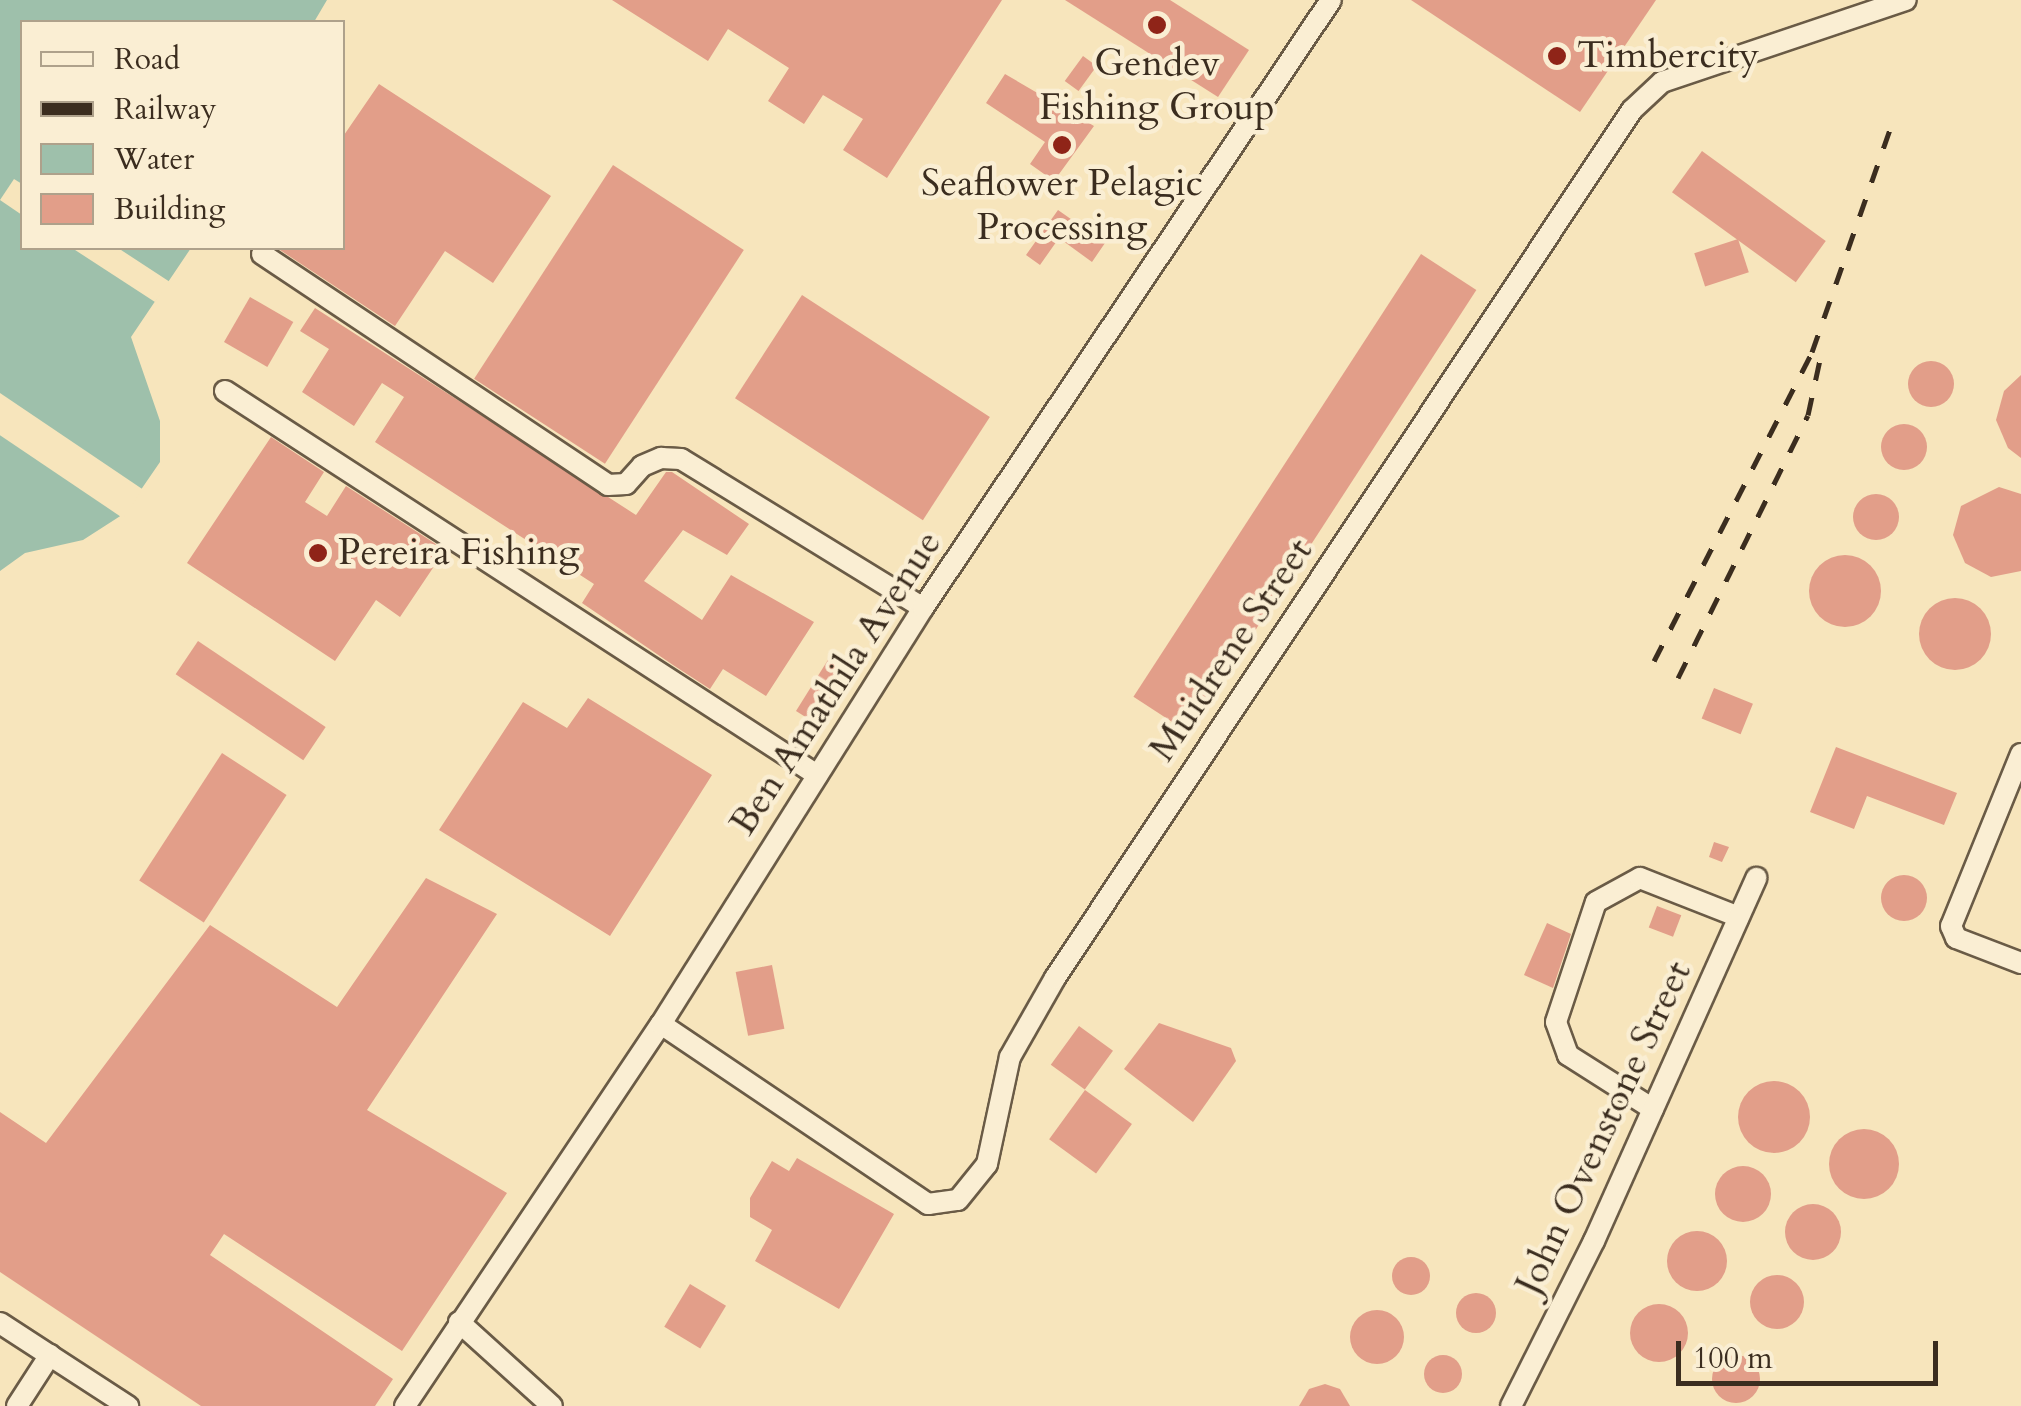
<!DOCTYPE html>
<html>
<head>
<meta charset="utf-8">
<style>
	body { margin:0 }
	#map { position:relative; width:2021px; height:1406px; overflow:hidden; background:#f7e5bc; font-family:Cardo,serif }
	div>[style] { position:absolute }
	.water>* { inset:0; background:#9ec0ab }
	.pier>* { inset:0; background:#f7e5bc; transform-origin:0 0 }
	.building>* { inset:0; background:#e29e89; transform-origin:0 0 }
	.round { border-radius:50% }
	.roads { filter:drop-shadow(2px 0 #6a5b46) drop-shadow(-2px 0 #6a5b46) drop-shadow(0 2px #6a5b46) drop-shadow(0 -2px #6a5b46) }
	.minor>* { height:20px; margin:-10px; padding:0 10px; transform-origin:10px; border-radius:10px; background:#faeed3 }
	.rail>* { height:5px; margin-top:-2.5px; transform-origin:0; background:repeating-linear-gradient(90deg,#3b2d1f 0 18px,transparent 0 36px) }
	.dots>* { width:28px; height:28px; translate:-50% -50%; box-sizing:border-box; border:5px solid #faeed3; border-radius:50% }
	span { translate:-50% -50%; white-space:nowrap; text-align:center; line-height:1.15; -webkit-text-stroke:9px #faeed3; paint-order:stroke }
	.poi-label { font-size:38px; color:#3b2d1f }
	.left { translate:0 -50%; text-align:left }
	.street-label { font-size:38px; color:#3b2d1f }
	.legend { position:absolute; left:20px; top:20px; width:325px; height:230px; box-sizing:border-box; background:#faeed3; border:2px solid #aea18b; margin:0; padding:12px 18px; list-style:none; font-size:30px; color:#3b2d1f }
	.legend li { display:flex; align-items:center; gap:20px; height:50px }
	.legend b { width:50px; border:2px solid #aea18b }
	.scale { position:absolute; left:1676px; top:1341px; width:262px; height:45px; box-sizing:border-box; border:5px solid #3b2d1f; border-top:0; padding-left:12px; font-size:30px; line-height:35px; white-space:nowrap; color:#3b2d1f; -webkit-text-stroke:8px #faeed3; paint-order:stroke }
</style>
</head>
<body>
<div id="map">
	<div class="water">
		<div style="clip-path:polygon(0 0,327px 0,314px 22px,22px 22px,22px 248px,191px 248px,131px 337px,160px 421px,160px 462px,125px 513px,83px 540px,25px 553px,0 571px)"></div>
	</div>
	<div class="pier">
		<div style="clip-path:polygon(14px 179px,22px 184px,22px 215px,0 200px)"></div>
		<div style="clip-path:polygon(72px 248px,118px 248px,170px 282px,155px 302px)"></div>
		<div style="left:0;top:393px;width:172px;height:35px;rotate:34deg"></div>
	</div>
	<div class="building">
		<div style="clip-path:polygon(612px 0,1002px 0,887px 178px,843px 150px,863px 119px,823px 95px,804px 124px,768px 101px,789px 68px,728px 29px,708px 61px)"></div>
		<div style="clip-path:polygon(1065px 0,1170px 0,1249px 50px,1218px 97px)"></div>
		<div style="clip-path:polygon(1411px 0,1656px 0,1580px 112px)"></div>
		<div style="left:1083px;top:56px;width:17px;height:31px;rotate:36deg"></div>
		<div style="clip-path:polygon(1005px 74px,1094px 126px,1054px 181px,1030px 164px,1045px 142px,986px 103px)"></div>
		<div style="clip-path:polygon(379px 84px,551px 196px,493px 283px,445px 251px,395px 326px,277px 248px,342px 248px,342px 138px)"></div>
		<div style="left:1702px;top:151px;width:153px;height:51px;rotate:36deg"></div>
		<div style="left:613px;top:165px;width:156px;height:255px;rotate:33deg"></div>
		<div style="clip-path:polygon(1058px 210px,1105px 243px,1092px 262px,1059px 238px,1040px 265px,1026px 255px)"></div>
		<div style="left:1738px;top:239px;width:35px;height:46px;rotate:72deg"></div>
		<div style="left:1421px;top:254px;width:66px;height:528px;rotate:33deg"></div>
		<div style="left:802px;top:295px;width:224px;height:123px;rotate:33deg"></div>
		<div style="left:250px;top:297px;width:50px;height:52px;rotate:30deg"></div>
		<div style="clip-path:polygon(315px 308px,636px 515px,666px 472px,672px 472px,749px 524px,727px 555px,683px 530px,644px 581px,702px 620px,731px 575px,814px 622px,766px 696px,723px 669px,710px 689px,673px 665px,582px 603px,594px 584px,375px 442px,404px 397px,382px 383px,354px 426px,302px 392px,329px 349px,300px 331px)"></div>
		<div class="round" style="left:1908px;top:361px;width:46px;height:46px"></div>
		<div style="clip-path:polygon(2021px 375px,2021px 458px,2008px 448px,1996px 420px,2004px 391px)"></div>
		<div class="round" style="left:1881px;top:424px;width:46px;height:46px"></div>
		<div style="clip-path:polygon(271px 437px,324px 472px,305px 502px,327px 516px,346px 486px,445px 550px,400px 617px,376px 600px,335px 661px,187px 563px)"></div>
		<div style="clip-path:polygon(1999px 487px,2021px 494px,2021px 571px,1991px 577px,1965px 563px,1953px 535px,1961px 506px)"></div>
		<div class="round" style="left:1853px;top:494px;width:46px;height:46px"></div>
		<div class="round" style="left:1809px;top:555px;width:72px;height:72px"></div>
		<div class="round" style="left:1919px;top:598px;width:72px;height:72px"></div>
		<div style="left:198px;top:641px;width:154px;height:40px;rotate:34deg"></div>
		<div style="left:831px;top:655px;width:31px;height:66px;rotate:32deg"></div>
		<div style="left:1714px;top:688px;width:42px;height:33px;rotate:22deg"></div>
		<div style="clip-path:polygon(588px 698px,712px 775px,610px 936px,439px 830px,523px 702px,567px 728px)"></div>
		<div style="clip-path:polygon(1836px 747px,1957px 793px,1944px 825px,1867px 796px,1854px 829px,1810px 812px)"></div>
		<div style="left:222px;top:753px;width:77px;height:152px;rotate:33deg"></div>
		<div style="clip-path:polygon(1714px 842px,1729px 847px,1722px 862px,1709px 857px)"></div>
		<div class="round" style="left:1881px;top:875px;width:46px;height:46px"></div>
		<div style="clip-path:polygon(426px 878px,497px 914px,367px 1110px,507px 1193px,402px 1351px,224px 1234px,210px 1255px,393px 1379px,375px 1406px,201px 1406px,0 1272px,0 1112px,46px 1143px,210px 925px,337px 1007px)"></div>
		<div style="left:1657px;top:906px;width:26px;height:23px;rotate:21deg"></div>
		<div style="clip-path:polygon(1547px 923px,1571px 934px,1553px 988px,1524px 975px)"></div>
		<div style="left:772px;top:965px;width:65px;height:37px;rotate:79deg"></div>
		<div style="clip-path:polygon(1159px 1023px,1231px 1048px,1236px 1061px,1193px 1122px,1124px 1069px)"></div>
		<div style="left:1079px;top:1026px;width:42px;height:48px;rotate:36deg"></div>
		<div class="round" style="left:1738px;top:1081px;width:72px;height:72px"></div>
		<div style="left:1085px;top:1090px;width:58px;height:61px;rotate:36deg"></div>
		<div class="round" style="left:1829px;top:1129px;width:70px;height:70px"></div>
		<div style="clip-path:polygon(797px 1158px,894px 1214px,839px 1309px,755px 1261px,772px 1230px,750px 1217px,750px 1198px,772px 1161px,789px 1171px)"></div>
		<div class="round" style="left:1715px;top:1166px;width:56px;height:56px"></div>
		<div class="round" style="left:1785px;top:1204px;width:56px;height:56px"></div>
		<div class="round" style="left:1667px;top:1231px;width:60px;height:60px"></div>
		<div class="round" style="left:1392px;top:1257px;width:38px;height:38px"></div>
		<div class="round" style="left:1750px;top:1275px;width:54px;height:54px"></div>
		<div style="left:690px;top:1284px;width:42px;height:50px;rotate:31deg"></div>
		<div class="round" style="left:1456px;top:1293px;width:40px;height:40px"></div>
		<div class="round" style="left:1630px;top:1304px;width:58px;height:58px"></div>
		<div class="round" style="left:1350px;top:1310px;width:54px;height:54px"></div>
		<div class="round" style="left:1712px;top:1355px;width:48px;height:48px"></div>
		<div class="round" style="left:1424px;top:1355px;width:38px;height:38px"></div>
		<div style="clip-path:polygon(1325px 1384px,1340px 1389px,1350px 1406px,1299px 1406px,1309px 1389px)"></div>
	</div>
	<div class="roads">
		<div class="minor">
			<div style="left:262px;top:254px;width:416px;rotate:33.7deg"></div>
			<div style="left:608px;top:485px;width:18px;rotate:-3deg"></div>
			<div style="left:626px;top:484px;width:24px;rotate:-48deg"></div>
			<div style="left:642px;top:466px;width:21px;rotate:-23deg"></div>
			<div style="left:661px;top:458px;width:20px;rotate:3deg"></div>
			<div style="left:681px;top:459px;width:284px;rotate:31.6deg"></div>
			<div style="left:225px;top:391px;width:706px;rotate:32.97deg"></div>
			<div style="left:2021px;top:754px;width:186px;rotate:112.1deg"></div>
			<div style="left:1951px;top:926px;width:13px;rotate:67deg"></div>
			<div style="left:1956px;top:938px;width:70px;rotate:21deg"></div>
			<div style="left:661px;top:1024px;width:322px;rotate:34deg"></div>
			<div style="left:928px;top:1204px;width:30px;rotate:-8deg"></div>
			<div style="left:958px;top:1200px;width:46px;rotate:-51.1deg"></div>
			<div style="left:987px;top:1164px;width:109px;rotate:-77.9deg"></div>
			<div style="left:1010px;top:1057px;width:91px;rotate:-60.3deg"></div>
			<div style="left:1055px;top:978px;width:1042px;rotate:-56.39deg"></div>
			<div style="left:1632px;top:110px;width:41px;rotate:-43deg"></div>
			<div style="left:1662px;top:82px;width:257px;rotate:-18.6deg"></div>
			<div style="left:1653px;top:1109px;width:101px;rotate:-147.6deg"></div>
			<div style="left:1568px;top:1055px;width:35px;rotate:-110deg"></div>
			<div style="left:1556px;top:1022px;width:126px;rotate:-71.6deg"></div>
			<div style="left:1596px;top:902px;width:50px;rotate:-28.6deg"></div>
			<div style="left:1640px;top:878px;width:106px;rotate:21.5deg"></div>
			<div style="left:459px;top:1322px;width:125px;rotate:42.1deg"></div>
			<div style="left:0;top:1323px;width:153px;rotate:33deg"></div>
			<div style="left:17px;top:1406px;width:61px;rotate:-57.1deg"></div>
			<div style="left:405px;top:1406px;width:460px;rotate:-56.2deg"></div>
			<div style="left:661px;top:1024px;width:492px;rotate:-57.8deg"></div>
			<div style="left:923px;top:608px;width:732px;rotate:-56.14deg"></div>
			<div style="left:1511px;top:1406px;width:185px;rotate:-63.3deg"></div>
			<div style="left:1594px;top:1241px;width:398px;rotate:-65.9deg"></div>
		</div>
	</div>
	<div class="rail">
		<div style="left:1654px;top:661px;width:347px;rotate:-62.9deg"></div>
		<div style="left:1812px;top:352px;width:236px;rotate:-70.7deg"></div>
		<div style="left:1678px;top:678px;width:293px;rotate:-63.7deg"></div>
		<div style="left:1808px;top:415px;width:66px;rotate:-77.8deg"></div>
	</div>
	<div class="dots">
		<div style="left:1157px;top:25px;background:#8f2418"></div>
		<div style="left:1557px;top:56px;background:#8f2418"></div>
		<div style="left:1062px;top:145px;background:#8f2418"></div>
		<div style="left:318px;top:553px;background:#8f2418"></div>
	</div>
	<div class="poi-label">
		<span class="left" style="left:1577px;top:56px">Timbercity</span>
		<span style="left:1157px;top:86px">Gendev<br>Fishing Group</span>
		<span style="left:1062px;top:206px">Seaflower Pelagic<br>Processing</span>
		<span class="left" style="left:338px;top:553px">Pereira Fishing</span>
	</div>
	<div class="street-label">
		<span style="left:1231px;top:650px;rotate:-56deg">Muidrene Street</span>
		<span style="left:836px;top:683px;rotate:-57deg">Ben Amathila Avenue</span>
		<span style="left:1604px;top:1128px;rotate:-65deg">John Ovenstone Street</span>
	</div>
	<ul class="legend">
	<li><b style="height:12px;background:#faeed3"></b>Road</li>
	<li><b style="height:12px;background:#3b2d1f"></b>Railway</li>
	<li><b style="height:28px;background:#9ec0ab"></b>Water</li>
	<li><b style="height:28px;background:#e29e89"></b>Building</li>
	</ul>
	<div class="scale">100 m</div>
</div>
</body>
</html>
